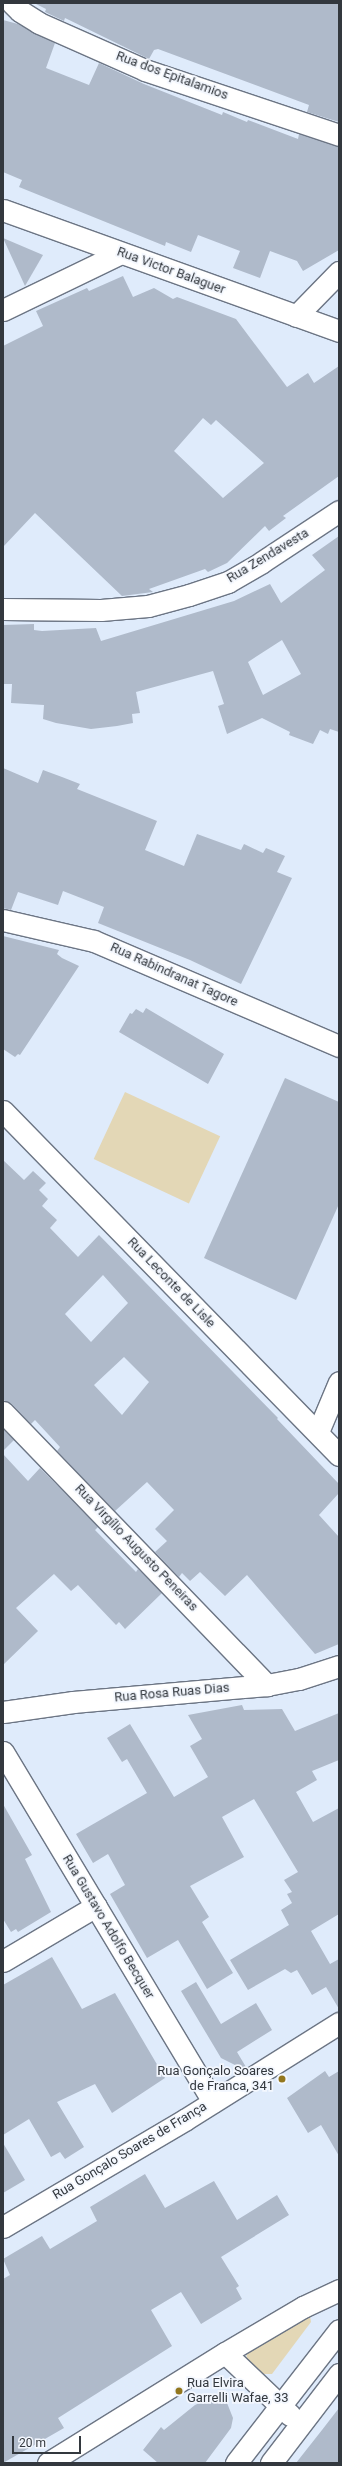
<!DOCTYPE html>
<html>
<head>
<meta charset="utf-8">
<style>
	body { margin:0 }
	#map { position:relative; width:342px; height:2466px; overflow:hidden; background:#dfebfb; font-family:Roboto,sans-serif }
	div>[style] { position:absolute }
	.green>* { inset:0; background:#e3d7b6; transform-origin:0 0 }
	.building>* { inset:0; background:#afbaca }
	.roads { filter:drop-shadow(1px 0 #6c7584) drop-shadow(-1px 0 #6c7584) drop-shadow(0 1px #6c7584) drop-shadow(0 -1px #6c7584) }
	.minor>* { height:21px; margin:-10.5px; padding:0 10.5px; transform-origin:10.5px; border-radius:10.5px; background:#fff }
	.dots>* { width:11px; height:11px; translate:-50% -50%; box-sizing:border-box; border:2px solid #f3f7fe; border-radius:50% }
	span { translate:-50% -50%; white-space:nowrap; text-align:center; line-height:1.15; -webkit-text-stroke:3.5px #f3f7fe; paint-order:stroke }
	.street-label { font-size:13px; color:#33383e }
	.poi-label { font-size:13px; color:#33383e }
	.right { translate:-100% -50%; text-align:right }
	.left { translate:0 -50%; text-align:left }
	.frame { position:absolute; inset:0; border:4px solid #33383e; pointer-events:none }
	.scale { position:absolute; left:12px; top:2436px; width:69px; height:18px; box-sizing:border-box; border:2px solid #33383e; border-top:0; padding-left:5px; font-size:12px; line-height:14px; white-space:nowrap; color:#33383e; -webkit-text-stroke:3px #f3f7fe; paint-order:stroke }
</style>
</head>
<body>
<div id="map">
	<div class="green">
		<div style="left:125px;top:1092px;width:105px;height:74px;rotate:25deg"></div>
		<div style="clip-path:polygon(305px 2314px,310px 2316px,311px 2322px,272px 2374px,258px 2374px,248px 2364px,246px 2353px)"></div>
	</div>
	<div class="building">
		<div style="clip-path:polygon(34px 3px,339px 3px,339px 122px,307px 112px,309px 105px,158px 49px,154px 50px,149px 59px,65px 18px,64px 21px,45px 12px,46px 9px)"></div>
		<div style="clip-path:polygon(3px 20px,18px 24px,55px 43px,46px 68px,89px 85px,99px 63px,144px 84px,222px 115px,223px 112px,247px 122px,248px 120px,298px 139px,299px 134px,339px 147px,339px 250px,303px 271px,297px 261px,270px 251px,260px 278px,233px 268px,240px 251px,198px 235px,191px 252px,166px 242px,165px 246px,19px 187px,22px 180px,3px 172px)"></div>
		<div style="clip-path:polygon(3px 238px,43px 255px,25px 286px)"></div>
		<div style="clip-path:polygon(evenodd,123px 276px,133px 297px,154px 288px,173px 299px,177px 297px,236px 319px,287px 387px,308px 373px,314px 383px,339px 366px,339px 476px,283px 516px,286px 518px,269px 531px,265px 526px,227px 563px,208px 572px,205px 569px,149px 589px,153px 592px,122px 596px,35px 513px,3px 547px,3px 346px,43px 326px,36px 311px,87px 288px,89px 291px,123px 276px,203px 418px,211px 425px,216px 420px,264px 463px,223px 498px,174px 451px,203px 418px)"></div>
		<div style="clip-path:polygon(evenodd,339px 536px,339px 732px,330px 729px,328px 734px,320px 730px,313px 744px,289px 735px,290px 732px,262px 718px,227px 734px,218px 706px,224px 704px,213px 671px,136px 692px,140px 713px,132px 714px,133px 723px,117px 726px,91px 729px,56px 723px,43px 719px,44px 705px,11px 703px,12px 684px,3px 684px,3px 625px,34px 624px,34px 630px,42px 631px,96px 628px,101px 641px,234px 601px,270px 584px,281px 603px,325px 570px,312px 555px,339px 536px,282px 640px,301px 674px,263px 695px,248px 662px,282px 640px)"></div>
		<div style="clip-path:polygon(3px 768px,38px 783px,43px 770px,62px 777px,80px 784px,77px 789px,157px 821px,145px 850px,184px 866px,197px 834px,241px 850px,244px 844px,263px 853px,266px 848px,285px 856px,277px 872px,292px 878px,241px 984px,190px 960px,98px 923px,104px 907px,63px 891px,58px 905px,18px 892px,11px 910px,3px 908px)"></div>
		<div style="clip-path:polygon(3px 936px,59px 950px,57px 954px,62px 958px,79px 966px,20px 1055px,18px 1054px,15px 1057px,3px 1049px)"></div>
		<div style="clip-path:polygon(146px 1008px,224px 1054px,208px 1084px,119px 1032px,130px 1013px,132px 1014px,136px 1009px,143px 1013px)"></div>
		<div style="clip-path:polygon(285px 1078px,339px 1102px,339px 1204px,296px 1300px,204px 1258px)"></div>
		<div style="clip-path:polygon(evenodd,3px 1160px,24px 1180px,33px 1171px,46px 1183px,39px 1190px,48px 1199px,42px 1206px,57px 1220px,50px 1228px,78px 1257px,99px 1235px,278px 1418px,277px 1419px,339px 1484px,339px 1493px,319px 1515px,339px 1537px,339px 1644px,315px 1654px,247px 1575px,225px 1596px,200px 1572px,190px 1581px,182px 1573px,179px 1577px,155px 1552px,167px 1541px,155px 1529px,174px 1510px,147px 1482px,115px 1511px,57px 1451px,60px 1447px,35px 1420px,31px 1424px,12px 1404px,3px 1400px,3px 1160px,103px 1275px,128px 1303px,91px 1342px,65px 1314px,103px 1275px,3px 1160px,124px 1357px,149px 1382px,122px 1415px,94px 1385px,124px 1357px)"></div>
		<div style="clip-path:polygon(3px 1429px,14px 1440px,3px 1451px)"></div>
		<div style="clip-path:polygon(3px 1454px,28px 1481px,40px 1468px,98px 1527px,95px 1530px,136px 1572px,138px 1569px,162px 1593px,125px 1629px,119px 1622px,116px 1625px,78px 1585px,71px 1591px,54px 1574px,16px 1608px,38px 1631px,3px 1665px)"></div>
		<div style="clip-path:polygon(242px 1705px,244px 1710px,282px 1709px,295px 1731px,339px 1713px,339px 1760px,312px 1771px,317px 1780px,296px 1792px,313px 1822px,339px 1808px,339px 1914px,311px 1931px,330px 1964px,339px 1959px,339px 2009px,326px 1987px,312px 1995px,297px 1970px,291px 1973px,285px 1969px,248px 1990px,230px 1960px,289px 1925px,281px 1910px,292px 1903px,287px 1894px,292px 1892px,284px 1880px,298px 1872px,254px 1799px,222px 1817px,244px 1857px,190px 1886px,209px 1917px,202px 1922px,233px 1973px,207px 1989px,178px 1940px,147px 1958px,110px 1894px,125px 1885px,108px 1854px,93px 1863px,76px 1834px,147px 1793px,127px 1759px,122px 1762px,107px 1738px,130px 1724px,174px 1797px,208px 1777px,190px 1746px,202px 1739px,188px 1715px)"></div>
		<div style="clip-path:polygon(3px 1804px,32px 1855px,25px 1859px,51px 1912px,18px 1932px,16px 1929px,11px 1932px,3px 1919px)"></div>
		<div style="clip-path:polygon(52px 1957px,82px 2009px,115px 1993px,165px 2078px,112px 2113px,95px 2084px,57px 2102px,84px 2147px,65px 2159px,60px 2152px,51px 2157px,29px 2119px,3px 2135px,3px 1985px)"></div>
		<div style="clip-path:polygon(196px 1982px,221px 2024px,256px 2003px,272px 2030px,237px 2052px,246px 2067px,243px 2069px,221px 2058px,181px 1991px)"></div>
		<div style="clip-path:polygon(325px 2071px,329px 2077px,339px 2071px,339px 2156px,321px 2125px,308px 2133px,287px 2098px)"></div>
		<div style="clip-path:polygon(3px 2143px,25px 2180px,3px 2193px)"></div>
		<div style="clip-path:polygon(145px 2174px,165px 2208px,214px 2181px,237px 2220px,277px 2195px,289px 2215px,221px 2257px,239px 2286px,236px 2288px,242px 2299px,201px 2324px,181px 2292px,151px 2310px,172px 2346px,58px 2418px,64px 2428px,3px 2463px,3px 2279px,10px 2275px,3px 2259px,42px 2236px,50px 2249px,97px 2221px,90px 2207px)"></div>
		<div style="clip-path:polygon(208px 2399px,221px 2400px,227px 2403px,233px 2418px,231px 2428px,205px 2463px,158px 2463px,143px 2450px,161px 2427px,164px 2430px,195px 2405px)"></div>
		<div style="clip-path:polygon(339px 2408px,339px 2463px,296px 2463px,322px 2430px)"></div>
	</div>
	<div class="roads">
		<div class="minor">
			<div style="left:12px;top:3px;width:11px;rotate:45deg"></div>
			<div style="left:20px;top:11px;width:22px;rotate:32deg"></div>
			<div style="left:39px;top:23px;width:116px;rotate:23.9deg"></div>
			<div style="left:145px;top:70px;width:205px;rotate:18.5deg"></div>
			<div style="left:3px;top:210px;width:357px;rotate:19.8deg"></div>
			<div style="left:3px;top:310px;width:131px;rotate:-25.8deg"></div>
			<div style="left:296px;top:316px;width:62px;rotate:-45.7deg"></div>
			<div style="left:3px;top:609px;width:98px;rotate:0.6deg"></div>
			<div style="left:101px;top:610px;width:47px;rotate:-4.9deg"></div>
			<div style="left:148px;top:606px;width:42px;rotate:-15deg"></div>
			<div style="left:189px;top:595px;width:41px;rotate:-18.4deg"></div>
			<div style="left:228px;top:582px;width:39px;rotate:-30deg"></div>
			<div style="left:262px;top:562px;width:92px;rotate:-33.5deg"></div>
			<div style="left:3px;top:920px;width:93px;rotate:13deg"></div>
			<div style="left:94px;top:941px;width:267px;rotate:23.2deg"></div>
			<div style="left:3px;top:1111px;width:481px;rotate:45.7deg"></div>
			<div style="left:3px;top:1412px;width:380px;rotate:46deg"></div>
			<div style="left:318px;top:1432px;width:54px;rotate:-67.2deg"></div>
			<div style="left:3px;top:1712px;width:71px;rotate:-8.1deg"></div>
			<div style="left:73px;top:1702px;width:195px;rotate:-5deg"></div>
			<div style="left:267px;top:1685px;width:33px;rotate:-11deg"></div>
			<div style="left:299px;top:1679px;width:42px;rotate:-18deg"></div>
			<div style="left:3px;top:1752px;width:408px;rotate:59deg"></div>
			<div style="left:3px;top:1961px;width:108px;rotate:-30.6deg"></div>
			<div style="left:3px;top:2227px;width:212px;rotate:-30.5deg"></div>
			<div style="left:186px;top:2119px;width:181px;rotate:-32.1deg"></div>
			<div style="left:225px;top:2353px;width:90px;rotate:43.6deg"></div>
			<div style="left:48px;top:2463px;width:208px;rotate:-31.9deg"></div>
			<div style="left:225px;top:2353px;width:91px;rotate:-30.5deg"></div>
			<div style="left:303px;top:2307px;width:40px;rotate:-25deg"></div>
			<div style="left:236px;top:2463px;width:168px;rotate:-52.2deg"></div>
			<div style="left:271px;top:2463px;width:112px;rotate:-52.6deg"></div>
		</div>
	</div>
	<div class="dots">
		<div style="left:282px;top:2079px;background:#93771e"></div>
		<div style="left:179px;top:2391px;background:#93771e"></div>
	</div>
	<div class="street-label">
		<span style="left:172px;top:76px;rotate:20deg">Rua dos Epitalamios</span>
		<span style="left:171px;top:271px;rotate:20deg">Rua Victor Balaguer</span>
		<span style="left:268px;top:556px;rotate:-31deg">Rua Zendavesta</span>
		<span style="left:174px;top:975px;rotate:24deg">Rua Rabindranat Tagore</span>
		<span style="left:171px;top:1283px;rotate:46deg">Rua Leconte de Lisle</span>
		<span style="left:136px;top:1548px;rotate:46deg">Rua Virgílio Augusto Peneiras</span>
		<span style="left:172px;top:1693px;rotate:-5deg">Rua Rosa Ruas Dias</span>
		<span style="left:108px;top:1927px;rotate:59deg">Rua Gustavo Adolfo Becquer</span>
		<span style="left:130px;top:2151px;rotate:-31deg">Rua Gonçalo Soares de França</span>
	</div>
	<div class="poi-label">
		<span class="right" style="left:274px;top:2079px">Rua Gonçalo Soares<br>de Franca, 341</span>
		<span class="left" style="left:187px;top:2391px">Rua Elvira<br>Garrelli Wafae, 33</span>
	</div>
	<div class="frame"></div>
	<div class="scale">20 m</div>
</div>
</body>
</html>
